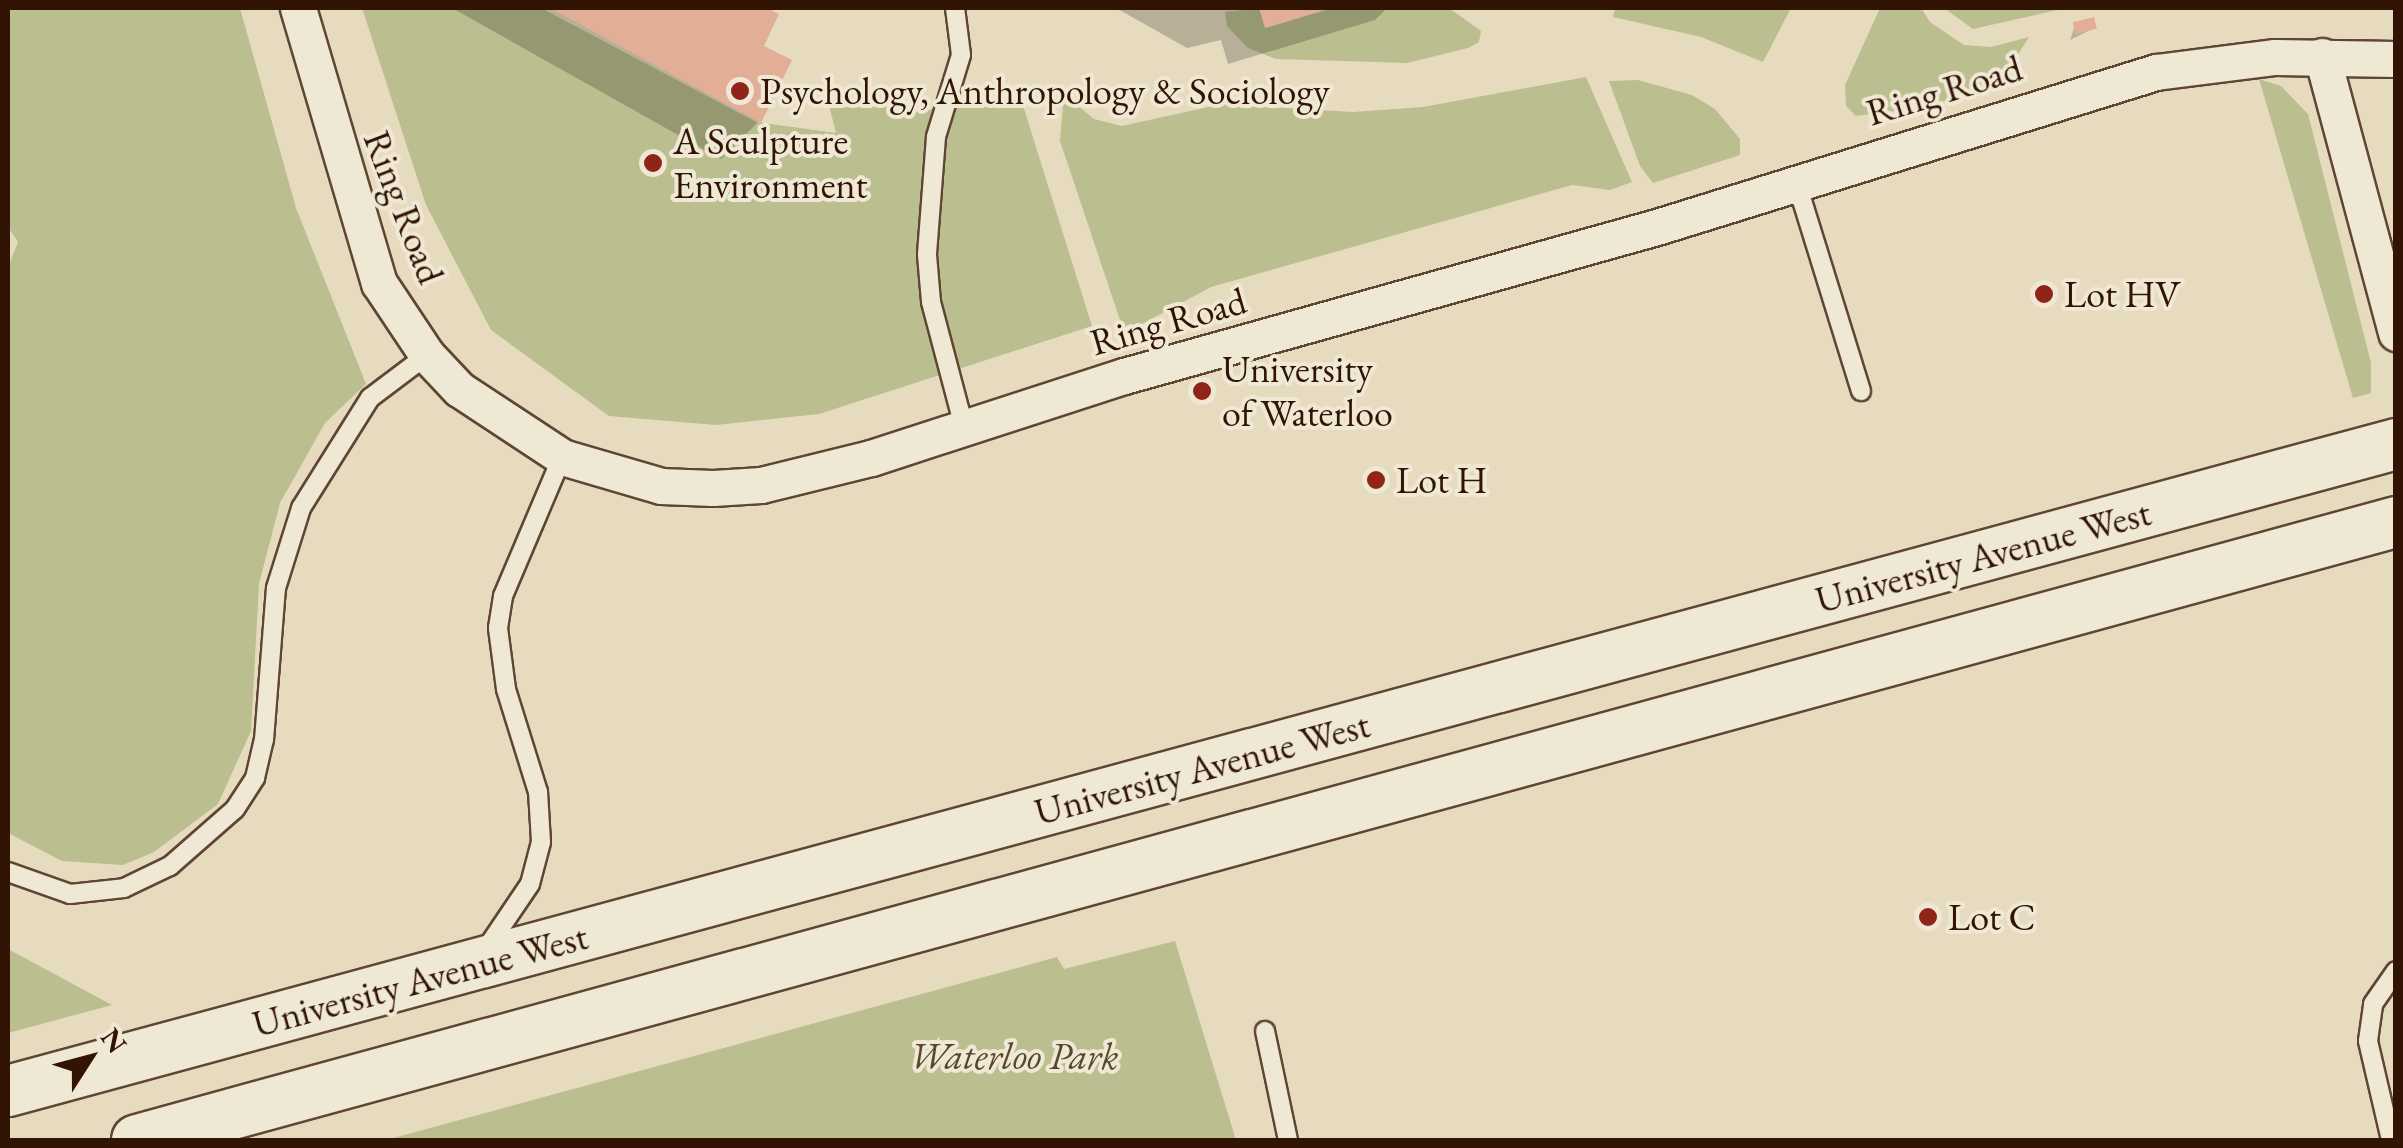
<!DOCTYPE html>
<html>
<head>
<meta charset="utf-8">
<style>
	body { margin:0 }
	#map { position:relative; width:2403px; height:1148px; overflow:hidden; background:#e7dbbf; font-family:"EB Garamond",serif }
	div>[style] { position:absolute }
	.green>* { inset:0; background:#bbbe8e }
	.shadow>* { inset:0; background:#0003 }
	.building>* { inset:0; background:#e3ae96; transform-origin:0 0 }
	.roads { filter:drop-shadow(2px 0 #5f4633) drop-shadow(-2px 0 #5f4633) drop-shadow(0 2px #5f4633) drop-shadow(0 -2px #5f4633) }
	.service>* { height:18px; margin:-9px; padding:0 9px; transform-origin:9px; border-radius:9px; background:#efe8d5 }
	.minor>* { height:35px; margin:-17.5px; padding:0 17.5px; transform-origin:17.5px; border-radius:17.5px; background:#efe8d5 }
	.secondary>* { height:50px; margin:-25px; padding:0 25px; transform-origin:25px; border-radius:25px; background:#efe8d5 }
	.dots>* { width:28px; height:28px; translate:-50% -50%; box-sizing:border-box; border:5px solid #efe8d5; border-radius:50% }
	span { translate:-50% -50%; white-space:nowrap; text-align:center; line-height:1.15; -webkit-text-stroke:8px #efe8d5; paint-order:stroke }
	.street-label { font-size:38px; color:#321404 }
	.poi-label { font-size:38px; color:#321404 }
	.left { translate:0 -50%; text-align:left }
	.park-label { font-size:38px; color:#5b472d; font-style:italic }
	.frame { position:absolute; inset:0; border:10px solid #321404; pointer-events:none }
	.north { position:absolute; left:40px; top:1008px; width:100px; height:100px; -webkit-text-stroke:8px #efe8d5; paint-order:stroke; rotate:54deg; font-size:28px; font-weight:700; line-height:40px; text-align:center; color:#321404 }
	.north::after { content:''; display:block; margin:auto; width:35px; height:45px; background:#321404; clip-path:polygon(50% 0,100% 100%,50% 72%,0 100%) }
</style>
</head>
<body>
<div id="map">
	<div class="green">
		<div style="clip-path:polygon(8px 8px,240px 8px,296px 208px,366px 384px,325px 423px,280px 503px,259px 584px,251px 731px,218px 804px,154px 852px,123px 865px,62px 861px,8px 833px,8px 267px,18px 242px,8px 227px)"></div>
		<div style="clip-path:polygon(362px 8px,541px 8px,756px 122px,836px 133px,826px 93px,911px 112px,1021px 99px,1092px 326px,819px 414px,716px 425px,609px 416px,491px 330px,426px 205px)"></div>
		<div style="clip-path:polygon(1259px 8px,1266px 28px,1333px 8px,1449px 8px,1481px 31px,1479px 42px,1468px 48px,1407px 63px,1276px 59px,1248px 48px,1227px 26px,1225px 12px)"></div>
		<div style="clip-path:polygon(1615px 8px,1791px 8px,1763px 62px,1701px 37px,1613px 17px)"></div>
		<div style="clip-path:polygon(1880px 8px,1921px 8px,1930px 22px,1964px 45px,1991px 47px,2029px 37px,2007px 72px,1934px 106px,1856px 116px,1846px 106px,1845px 85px)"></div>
		<div style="clip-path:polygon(1944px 8px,2066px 8px,1973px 29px)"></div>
		<div style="clip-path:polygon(1586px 77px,1632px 182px,1610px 190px,1572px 185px,1211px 287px,1142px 324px,1122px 326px,1060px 141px,1064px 94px,1094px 119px,1122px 126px,1222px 104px,1353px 112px,1423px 107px)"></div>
		<div style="clip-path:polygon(2259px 79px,2281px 86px,2308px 114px,2371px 363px,2371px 393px,2353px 398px)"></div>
		<div style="clip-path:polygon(1638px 80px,1692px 95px,1715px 109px,1740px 139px,1740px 155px,1653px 183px,1640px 166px,1609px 81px)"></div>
		<div style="clip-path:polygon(1175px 941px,1236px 1140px,386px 1140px,1057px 957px,1064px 969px)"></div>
		<div style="clip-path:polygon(8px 949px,112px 1005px,8px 1033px)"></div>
	</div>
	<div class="shadow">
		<div style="clip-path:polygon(452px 8px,762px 8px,776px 15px,760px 47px,759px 121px,721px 159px)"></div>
		<div style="clip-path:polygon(1116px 8px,1387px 8px,1375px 20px,1228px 64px,1221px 40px,1187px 48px)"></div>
		<div style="clip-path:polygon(2075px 26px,2094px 28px,2070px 40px)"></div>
	</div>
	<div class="building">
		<div style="clip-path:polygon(550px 8px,767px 8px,779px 14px,764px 46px,792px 60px,761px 123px)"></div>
		<div style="clip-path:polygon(1259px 8px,1330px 8px,1265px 28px)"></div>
		<div style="left:2094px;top:17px;width:12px;height:22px;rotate:76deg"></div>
	</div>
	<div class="roads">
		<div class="service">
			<div style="left:955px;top:8px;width:47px;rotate:82.7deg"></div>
			<div style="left:961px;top:55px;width:86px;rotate:107deg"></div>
			<div style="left:936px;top:137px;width:118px;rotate:94.4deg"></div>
			<div style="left:927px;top:255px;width:47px;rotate:85.1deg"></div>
			<div style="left:931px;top:302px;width:129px;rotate:75.2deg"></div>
			<div style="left:1796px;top:181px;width:220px;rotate:72.8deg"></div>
			<div style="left:8px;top:872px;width:66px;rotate:19.5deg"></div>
			<div style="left:70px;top:894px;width:54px;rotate:-6.3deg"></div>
			<div style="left:124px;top:888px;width:51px;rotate:-25.6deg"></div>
			<div style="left:170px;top:866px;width:86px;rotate:-41.2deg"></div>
			<div style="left:235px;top:809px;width:37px;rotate:-57deg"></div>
			<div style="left:255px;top:778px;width:39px;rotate:-77deg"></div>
			<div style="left:264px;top:740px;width:152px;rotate:-85.5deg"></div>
			<div style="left:276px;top:588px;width:84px;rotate:-72.6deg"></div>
			<div style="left:301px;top:508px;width:130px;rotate:-57.9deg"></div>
			<div style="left:370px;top:398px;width:71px;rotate:-37deg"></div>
			<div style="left:486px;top:949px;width:78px;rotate:-55.9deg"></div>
			<div style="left:530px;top:884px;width:43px;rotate:-75.3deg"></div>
			<div style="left:541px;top:842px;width:50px;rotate:-93.4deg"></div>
			<div style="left:538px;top:792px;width:108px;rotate:-107.3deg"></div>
			<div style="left:506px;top:689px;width:62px;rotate:-97.5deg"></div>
			<div style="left:498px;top:628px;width:32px;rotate:-81deg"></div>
			<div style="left:503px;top:596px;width:151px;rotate:-67deg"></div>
			<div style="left:1265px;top:1031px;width:111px;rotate:78.1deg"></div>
			<div style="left:2391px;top:1140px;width:102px;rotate:-103.1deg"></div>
			<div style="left:2368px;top:1041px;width:37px;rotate:-82deg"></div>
			<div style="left:2373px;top:1004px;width:40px;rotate:-55.1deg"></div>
		</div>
		<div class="minor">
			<div style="left:298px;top:8px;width:287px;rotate:73.6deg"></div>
			<div style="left:379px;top:283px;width:87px;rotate:56.3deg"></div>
			<div style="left:427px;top:355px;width:47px;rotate:46.7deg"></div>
			<div style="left:459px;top:389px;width:123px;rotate:33.4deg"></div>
			<div style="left:562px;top:457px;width:103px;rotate:16.3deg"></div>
			<div style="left:661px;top:486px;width:52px;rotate:2.2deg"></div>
			<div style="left:713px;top:488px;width:48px;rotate:-3.6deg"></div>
			<div style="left:761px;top:485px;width:113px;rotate:-13.8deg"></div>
			<div style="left:871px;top:458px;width:266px;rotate:-18deg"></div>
			<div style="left:1124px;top:376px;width:557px;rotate:-15.63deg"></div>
			<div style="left:1660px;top:226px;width:519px;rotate:-17.25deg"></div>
			<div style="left:2156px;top:72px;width:120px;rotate:-7.2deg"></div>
			<div style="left:2275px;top:57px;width:121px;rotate:0.9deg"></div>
			<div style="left:2322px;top:56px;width:287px;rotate:75deg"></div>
		</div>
		<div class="secondary">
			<div style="left:8px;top:1091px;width:2474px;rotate:-15.16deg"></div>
			<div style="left:137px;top:1140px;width:2342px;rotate:-15.3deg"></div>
		</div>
	</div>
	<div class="dots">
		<div style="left:740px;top:91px;background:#8f2418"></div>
		<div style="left:653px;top:163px;background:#8f2418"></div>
		<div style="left:2044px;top:294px;background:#8f2418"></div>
		<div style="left:1202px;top:391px;background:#8f2418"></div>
		<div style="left:1376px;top:480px;background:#8f2418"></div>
		<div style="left:1928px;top:917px;background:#8f2418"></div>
	</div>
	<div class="street-label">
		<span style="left:1944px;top:90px;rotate:-17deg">Ring Road</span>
		<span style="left:404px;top:207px;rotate:69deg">Ring Road</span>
		<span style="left:1168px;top:321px;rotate:-16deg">Ring Road</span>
		<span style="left:1983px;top:556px;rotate:-15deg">University Avenue West</span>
		<span style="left:1202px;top:768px;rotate:-15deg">University Avenue West</span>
		<span style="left:420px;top:980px;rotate:-15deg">University Avenue West</span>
	</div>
	<div class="poi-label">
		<span class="left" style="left:760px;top:91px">Psychology, Anthropology &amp; Sociology</span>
		<span class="left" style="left:673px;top:163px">A Sculpture<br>Environment</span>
		<span class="left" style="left:2064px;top:294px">Lot HV</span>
		<span class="left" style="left:1222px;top:391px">University<br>of Waterloo</span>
		<span class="left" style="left:1396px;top:480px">Lot H</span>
		<span class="left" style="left:1948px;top:917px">Lot C</span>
	</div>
	<div class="park-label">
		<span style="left:1014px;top:1056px">Waterloo Park</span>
	</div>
	<div class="frame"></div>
	<div class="north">N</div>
</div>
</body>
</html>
